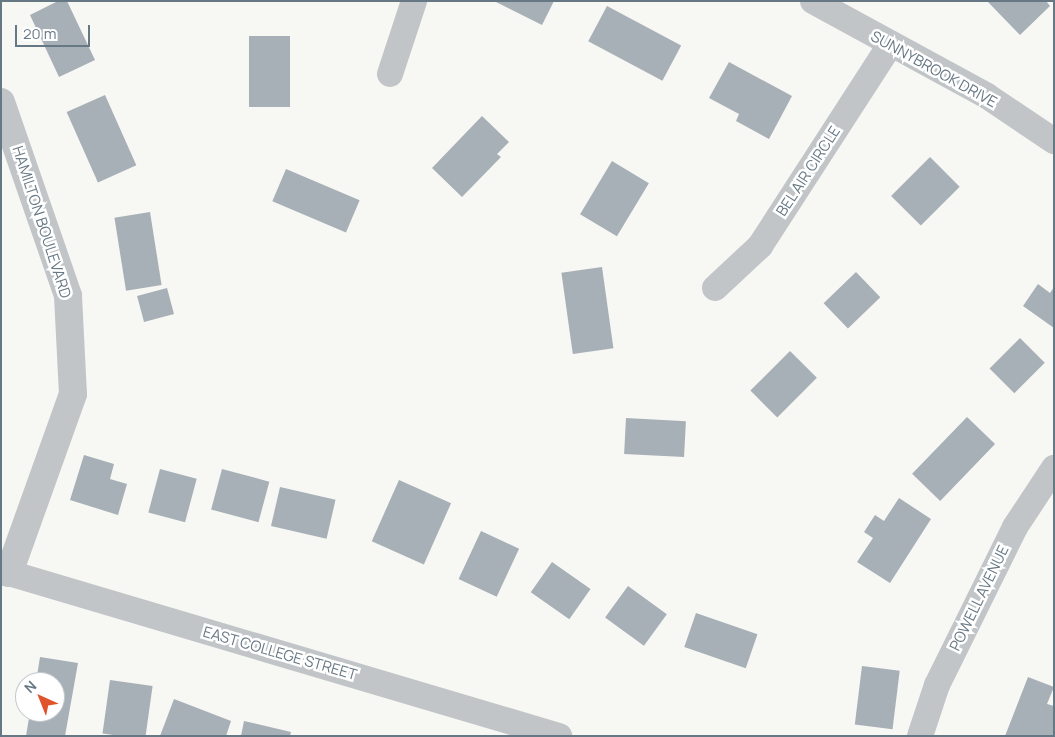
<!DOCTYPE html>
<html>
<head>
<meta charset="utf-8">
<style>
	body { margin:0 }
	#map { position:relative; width:1055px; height:737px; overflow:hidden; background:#f7f7f4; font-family:Manrope,sans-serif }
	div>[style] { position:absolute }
	.building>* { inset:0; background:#a7b0b6; transform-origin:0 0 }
	.minor>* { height:26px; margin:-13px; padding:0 13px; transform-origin:13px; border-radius:13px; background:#c1c5c8 }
	.tertiary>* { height:28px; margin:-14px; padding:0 14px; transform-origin:14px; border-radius:14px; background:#c1c5c8 }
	span { translate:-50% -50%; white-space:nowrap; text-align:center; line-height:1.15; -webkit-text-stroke:5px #fff; paint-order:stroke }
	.street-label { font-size:15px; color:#677885 }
	.frame { position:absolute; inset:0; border:2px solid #677885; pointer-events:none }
	.north { position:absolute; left:15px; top:672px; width:50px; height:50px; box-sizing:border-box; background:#fff; border:1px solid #c2c9ce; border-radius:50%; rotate:316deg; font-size:14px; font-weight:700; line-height:20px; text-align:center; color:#677885 }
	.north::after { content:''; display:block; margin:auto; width:18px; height:22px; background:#df542c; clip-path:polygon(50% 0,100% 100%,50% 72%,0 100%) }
	.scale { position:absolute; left:15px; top:25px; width:75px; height:22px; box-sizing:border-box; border:2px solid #677885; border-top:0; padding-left:6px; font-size:15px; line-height:18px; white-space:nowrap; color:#677885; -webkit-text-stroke:4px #fff; paint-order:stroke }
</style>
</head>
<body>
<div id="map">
	<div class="building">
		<div style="clip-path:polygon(58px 1px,67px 1px,95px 60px,59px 77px,30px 15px)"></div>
		<div style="clip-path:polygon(494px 1px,554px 1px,542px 25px)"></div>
		<div style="clip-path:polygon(987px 1px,1046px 1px,1050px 6px,1020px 35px)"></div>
		<div style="left:607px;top:6px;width:84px;height:40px;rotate:28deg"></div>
		<div style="left:249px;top:36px;width:41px;height:71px"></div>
		<div style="clip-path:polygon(729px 62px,792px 96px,769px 139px,736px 121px,739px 114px,709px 98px)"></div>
		<div style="left:105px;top:95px;width:77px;height:42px;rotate:66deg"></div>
		<div style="clip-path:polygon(482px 116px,509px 142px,497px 154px,501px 157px,462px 197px,432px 168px)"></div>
		<div style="left:930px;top:157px;width:42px;height:55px;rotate:45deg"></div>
		<div style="left:612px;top:161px;width:43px;height:62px;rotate:31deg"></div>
		<div style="left:286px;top:169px;width:80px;height:35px;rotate:23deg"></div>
		<div style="left:150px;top:212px;width:74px;height:36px;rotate:81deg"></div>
		<div style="left:602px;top:267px;width:82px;height:41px;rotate:82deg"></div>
		<div style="left:856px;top:272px;width:35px;height:45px;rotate:46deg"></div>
		<div style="clip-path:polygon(1038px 284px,1050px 293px,1054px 287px,1054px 328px,1023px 306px)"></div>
		<div style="left:167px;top:288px;width:27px;height:31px;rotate:75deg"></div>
		<div style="left:1020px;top:338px;width:35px;height:43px;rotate:45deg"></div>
		<div style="left:790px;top:351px;width:38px;height:56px;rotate:45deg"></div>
		<div style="left:967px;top:417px;width:39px;height:79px;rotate:44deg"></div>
		<div style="left:626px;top:418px;width:60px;height:36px;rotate:3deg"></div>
		<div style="clip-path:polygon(84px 455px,114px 464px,110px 479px,127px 484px,118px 515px,70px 500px)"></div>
		<div style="left:160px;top:469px;width:38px;height:45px;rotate:15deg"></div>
		<div style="left:222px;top:469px;width:49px;height:42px;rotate:15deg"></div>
		<div style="left:399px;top:480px;width:57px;height:67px;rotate:24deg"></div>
		<div style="left:280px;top:487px;width:57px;height:40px;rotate:13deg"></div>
		<div style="clip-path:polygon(899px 498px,931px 519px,890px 583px,857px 562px,873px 538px,864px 532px,875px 515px,884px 521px)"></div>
		<div style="left:481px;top:531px;width:42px;height:53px;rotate:25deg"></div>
		<div style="left:552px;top:562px;width:47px;height:37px;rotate:35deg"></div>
		<div style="left:628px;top:586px;width:48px;height:39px;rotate:36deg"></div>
		<div style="left:696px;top:613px;width:65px;height:36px;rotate:19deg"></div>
		<div style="clip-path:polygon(40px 657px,78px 663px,65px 736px,26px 736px,30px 712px,55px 712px,55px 682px,36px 682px)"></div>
		<div style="left:862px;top:666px;width:38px;height:59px;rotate:7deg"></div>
		<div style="clip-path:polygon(1028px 677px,1054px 687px,1047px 704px,1054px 706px,1054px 736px,1005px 736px)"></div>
		<div style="left:110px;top:680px;width:43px;height:54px;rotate:8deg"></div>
		<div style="clip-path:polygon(174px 699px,231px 721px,226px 736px,160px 736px)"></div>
		<div style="clip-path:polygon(244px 721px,291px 732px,290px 736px,241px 736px)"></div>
	</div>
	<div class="minor">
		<div style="left:813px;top:1px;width:198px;rotate:28.6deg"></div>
		<div style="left:987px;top:96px;width:81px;rotate:33.9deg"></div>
		<div style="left:390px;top:74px;width:77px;rotate:-71.8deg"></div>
		<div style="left:715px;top:288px;width:62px;rotate:-43deg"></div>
		<div style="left:760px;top:246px;width:239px;rotate:-57.1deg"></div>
		<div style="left:9px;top:573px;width:574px;rotate:16.51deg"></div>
		<div style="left:920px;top:736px;width:54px;rotate:-71.6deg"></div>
		<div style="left:937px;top:685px;width:176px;rotate:-63.7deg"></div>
		<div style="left:1015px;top:527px;width:71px;rotate:-56.5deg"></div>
	</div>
	<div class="tertiary">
		<div style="left:1px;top:102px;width:205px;rotate:70.9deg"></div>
		<div style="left:68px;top:296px;width:98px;rotate:87.1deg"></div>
		<div style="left:73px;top:394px;width:190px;rotate:109.7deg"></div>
		<div style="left:9px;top:573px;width:8px;rotate:-166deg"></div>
	</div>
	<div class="street-label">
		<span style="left:934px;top:69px;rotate:29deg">SUNNYBROOK DRIVE</span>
		<span style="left:808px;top:171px;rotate:-57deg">BEL AIR CIRCLE</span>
		<span style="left:42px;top:222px;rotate:72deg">HAMILTON BOULEVARD</span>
		<span style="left:979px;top:598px;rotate:-64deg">POWELL AVENUE</span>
		<span style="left:280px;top:653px;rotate:16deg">EAST COLLEGE STREET</span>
	</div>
	<div class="frame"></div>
	<div class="north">N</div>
	<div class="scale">20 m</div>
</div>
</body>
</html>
